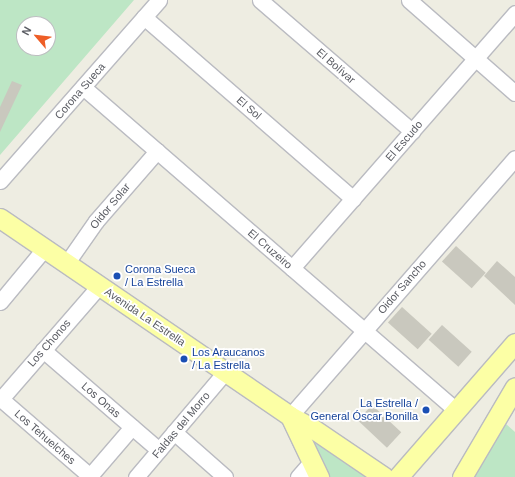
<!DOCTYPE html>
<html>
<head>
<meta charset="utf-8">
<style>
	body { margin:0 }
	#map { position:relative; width:515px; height:477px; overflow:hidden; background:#eeede2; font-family:Helvetica,sans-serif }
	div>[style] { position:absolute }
	.green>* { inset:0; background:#bde6c5 }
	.building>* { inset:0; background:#c9c8be; transform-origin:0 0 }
	.roads { filter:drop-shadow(1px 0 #babbc1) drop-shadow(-1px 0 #babbc1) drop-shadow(0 1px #babbc1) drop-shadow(0 -1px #babbc1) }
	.minor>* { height:15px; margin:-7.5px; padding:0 7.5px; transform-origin:7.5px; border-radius:7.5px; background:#fff }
	.major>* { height:19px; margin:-9.5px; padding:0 9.5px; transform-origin:9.5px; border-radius:9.5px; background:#fcffa5 }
	.dots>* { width:11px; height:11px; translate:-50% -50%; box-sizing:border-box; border:2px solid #fff; border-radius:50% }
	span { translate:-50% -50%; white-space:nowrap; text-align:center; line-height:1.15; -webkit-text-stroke:3.5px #fff; paint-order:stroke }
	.street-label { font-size:11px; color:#5a5c63 }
	.transit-label { font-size:11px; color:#164399 }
	.left { translate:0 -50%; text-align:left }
	.right { translate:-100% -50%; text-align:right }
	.north { position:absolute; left:16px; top:16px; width:40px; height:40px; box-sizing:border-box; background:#fff; border:1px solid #bdbec1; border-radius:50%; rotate:298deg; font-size:11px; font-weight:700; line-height:16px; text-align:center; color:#5a5c63 }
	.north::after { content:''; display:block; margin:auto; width:14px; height:18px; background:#ee5e27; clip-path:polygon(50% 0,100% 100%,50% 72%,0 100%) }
</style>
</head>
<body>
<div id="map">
	<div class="green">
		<div style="clip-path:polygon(evenodd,0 0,134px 0,0 155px,0 0,24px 24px,48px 24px,48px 48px,24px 48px,24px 24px)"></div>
		<div style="clip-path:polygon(506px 424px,515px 432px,515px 477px,474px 477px)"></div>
		<div style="clip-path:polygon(316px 439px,374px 477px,327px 477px,311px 445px)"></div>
	</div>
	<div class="building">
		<div style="clip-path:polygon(12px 81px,22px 85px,0 132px,0 107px)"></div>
		<div style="left:456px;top:246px;width:40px;height:21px;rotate:42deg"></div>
		<div style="clip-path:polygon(497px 261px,515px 277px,515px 305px,484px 276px)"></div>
		<div style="left:402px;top:307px;width:40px;height:21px;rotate:42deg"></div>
		<div style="left:442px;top:325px;width:40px;height:20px;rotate:42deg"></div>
		<div style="left:372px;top:405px;width:40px;height:21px;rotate:43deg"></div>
	</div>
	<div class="roads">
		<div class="minor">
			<div style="left:260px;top:0;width:201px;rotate:40.8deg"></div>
			<div style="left:409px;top:0;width:141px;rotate:41.3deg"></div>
			<div style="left:144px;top:17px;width:277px;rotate:41deg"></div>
			<div style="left:83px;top:87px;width:493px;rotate:40.9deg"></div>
			<div style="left:0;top:181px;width:241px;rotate:-48.7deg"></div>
			<div style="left:66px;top:264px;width:52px;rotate:-55.1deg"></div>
			<div style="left:96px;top:221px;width:93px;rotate:-48.9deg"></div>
			<div style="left:292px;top:268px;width:339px;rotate:-48.8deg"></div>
			<div style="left:0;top:302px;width:69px;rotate:-50.3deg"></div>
			<div style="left:43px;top:350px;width:153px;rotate:40.8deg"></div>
			<div style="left:1px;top:399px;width:118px;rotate:40.9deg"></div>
			<div style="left:0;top:400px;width:151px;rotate:-49deg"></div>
			<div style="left:290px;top:416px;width:342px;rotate:-48.9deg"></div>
			<div style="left:174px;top:432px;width:68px;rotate:41.4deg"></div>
			<div style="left:89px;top:477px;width:66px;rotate:-49.3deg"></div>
			<div style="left:136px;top:477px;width:138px;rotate:-49.7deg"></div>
			<div style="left:298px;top:477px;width:20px;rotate:-49deg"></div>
		</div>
		<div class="major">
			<div style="left:0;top:218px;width:351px;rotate:34.3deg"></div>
			<div style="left:290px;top:416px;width:25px;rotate:29deg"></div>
			<div style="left:312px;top:428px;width:87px;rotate:34.2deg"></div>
			<div style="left:290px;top:416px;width:68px;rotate:64.6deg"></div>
			<div style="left:398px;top:477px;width:178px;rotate:-48.9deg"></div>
			<div style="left:462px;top:477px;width:104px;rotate:-59.5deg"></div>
		</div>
	</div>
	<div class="dots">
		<div style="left:117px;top:276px;background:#1a4fb4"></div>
		<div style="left:184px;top:359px;background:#1a4fb4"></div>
		<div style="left:426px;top:410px;background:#1a4fb4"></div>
	</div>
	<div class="street-label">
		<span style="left:336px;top:66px;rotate:41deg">El Bolívar</span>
		<span style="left:80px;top:91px;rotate:-49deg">Corona Sueca</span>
		<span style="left:249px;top:108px;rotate:41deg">El Sol</span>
		<span style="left:404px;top:141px;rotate:-49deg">El Escudo</span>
		<span style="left:110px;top:206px;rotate:-50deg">Oidor Solar</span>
		<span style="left:270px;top:249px;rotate:41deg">El Cruzeiro</span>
		<span style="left:402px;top:287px;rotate:-49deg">Oidor Sancho</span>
		<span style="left:145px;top:317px;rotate:34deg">Avenida La Estrella</span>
		<span style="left:49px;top:343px;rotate:-49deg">Los Chonos</span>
		<span style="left:101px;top:400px;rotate:41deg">Los Onas</span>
		<span style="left:181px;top:425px;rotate:-50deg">Faldas del Morro</span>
		<span style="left:45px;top:437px;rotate:41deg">Los Tehuelches</span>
	</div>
	<div class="transit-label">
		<span class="left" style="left:125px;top:276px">Corona Sueca<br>/ La Estrella</span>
		<span class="left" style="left:192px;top:359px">Los Araucanos<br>/ La Estrella</span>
		<span class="right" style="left:418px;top:410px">La Estrella /<br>General Óscar Bonilla</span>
	</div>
	<div class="north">N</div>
</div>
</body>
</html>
